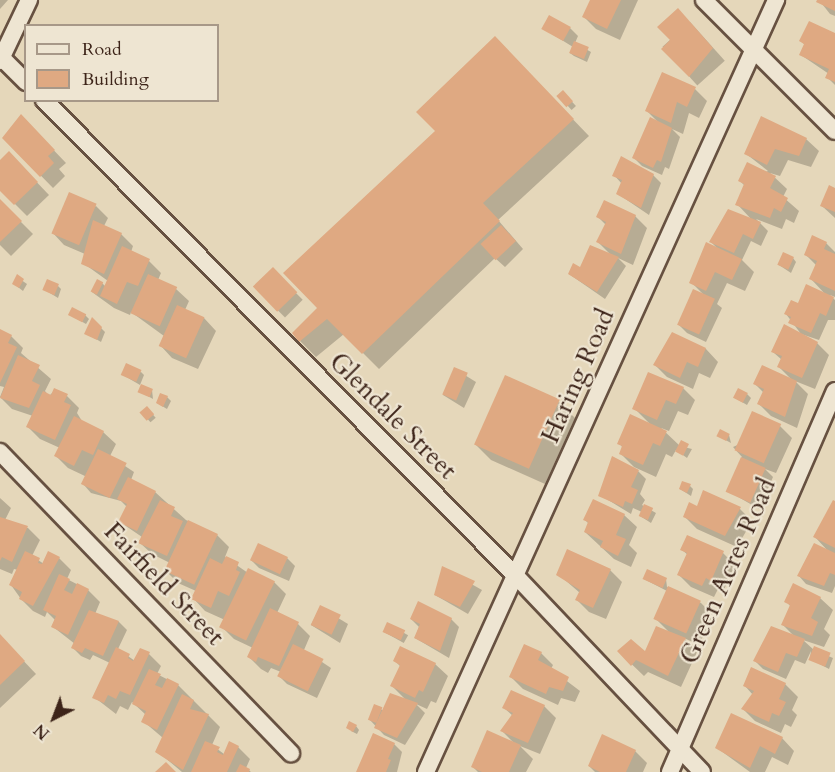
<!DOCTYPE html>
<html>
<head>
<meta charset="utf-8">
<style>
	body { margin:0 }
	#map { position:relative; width:835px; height:772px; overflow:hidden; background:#e5d7ba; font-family:Cardo,serif }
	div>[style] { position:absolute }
	.shadow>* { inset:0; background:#0003; transform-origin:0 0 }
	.building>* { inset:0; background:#dfa982; transform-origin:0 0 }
	.roads { filter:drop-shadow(2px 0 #675141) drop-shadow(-2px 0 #675141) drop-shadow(0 2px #675141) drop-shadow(0 -2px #675141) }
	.minor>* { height:16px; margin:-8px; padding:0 8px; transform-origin:8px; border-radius:8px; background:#eee5d2 }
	span { translate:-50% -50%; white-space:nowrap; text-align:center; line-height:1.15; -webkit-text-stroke:4.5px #eee5d2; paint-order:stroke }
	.street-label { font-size:26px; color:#3d2419 }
	.legend { position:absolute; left:24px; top:24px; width:195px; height:78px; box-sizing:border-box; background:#eee5d2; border:2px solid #a79888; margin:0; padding:8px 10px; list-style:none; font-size:18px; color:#3d2419 }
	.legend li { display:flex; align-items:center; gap:12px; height:30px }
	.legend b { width:30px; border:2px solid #a79888 }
	.north { position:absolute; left:24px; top:688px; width:60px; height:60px; -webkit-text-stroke:4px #eee5d2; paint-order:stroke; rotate:222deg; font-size:16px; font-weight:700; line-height:24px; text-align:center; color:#3d2419 }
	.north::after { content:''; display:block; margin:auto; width:21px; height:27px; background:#3d2419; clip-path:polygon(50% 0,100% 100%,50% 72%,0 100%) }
</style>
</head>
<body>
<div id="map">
	<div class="shadow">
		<div style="clip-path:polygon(0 0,8px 0,0 9px)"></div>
		<div style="clip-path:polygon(592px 0,638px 0,620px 40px,596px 29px,584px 17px)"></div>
		<div style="clip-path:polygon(819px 0,835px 0,835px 16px,830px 14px)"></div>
		<div style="left:690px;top:22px;width:52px;height:37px;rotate:48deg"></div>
		<div style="clip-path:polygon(570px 28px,578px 36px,575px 43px,591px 52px,587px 62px,574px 56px,570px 53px,573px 47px,544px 29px)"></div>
		<div style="clip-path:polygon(835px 35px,835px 85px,827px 77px,829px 74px,801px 55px,805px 45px,801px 41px)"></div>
		<div style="clip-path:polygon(511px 55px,589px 136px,498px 220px,523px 249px,505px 267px,495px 258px,379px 369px,344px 334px,316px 357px,300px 341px,319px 308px,437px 131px)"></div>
		<div style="clip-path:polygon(695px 89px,707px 101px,699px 118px,689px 113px,683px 134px,672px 129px,680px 137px,669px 169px,665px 167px,662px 175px,642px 166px,634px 158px,658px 122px,647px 111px)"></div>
		<div style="left:563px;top:92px;width:19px;height:6px;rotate:47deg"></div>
		<div style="clip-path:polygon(21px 116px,66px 163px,59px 169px,65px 176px,53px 188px,4px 138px)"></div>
		<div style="clip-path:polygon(806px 139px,819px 151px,811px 167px,788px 160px,780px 176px,770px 173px,787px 189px,783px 197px,799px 211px,794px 223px,786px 219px,782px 229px,756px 219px,768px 231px,761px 246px,751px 241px,742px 260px,754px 272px,745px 291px,727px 283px,717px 304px,722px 308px,706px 342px,687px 333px,679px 325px,703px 294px,691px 282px,718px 249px,711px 242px,752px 220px,737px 204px,745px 186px,740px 181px,768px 171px,745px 153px)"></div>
		<div style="clip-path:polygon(9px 153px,49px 195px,27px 216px,0 189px,0 162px)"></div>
		<div style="clip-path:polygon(614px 175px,653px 175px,661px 183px,649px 215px,618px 194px,622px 184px)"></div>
		<div style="clip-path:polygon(835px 190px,835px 218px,822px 206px)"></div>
		<div style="clip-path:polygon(0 201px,33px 234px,11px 256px,0 245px)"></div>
		<div style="clip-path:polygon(96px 206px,108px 218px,104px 226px,121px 234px,133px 246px,131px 252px,149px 261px,161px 273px,158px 280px,176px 289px,189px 301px,185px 310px,204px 318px,216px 331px,198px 369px,172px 358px,160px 345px,164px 336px,131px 312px,130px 315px,114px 308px,96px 295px,92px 292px,102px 283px,106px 287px,108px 281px,83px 263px,85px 254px,64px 245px,52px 232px)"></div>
		<div style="clip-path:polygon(635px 216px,647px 228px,633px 265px,618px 258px,626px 266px,605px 299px,569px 274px,612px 256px,598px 242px,606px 225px,598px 217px)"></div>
		<div style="clip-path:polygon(826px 243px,835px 252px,835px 297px,830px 295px,835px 300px,835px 320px,828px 320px,819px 340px,801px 334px,786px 314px,826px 295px,811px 279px,817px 266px,805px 254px)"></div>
		<div style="clip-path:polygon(793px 258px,796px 262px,791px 273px,779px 265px)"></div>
		<div style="left:273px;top:270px;width:42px;height:25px;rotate:45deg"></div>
		<div style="clip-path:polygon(17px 277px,27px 284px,23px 291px,14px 284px)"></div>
		<div style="clip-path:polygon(58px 286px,61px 289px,58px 298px,45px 290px)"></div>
		<div style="clip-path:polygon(70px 315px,85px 315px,89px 319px,86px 324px)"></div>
		<div style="clip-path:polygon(92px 319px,105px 332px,101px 342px,86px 333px)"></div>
		<div style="clip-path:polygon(0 331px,11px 336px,23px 348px,21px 353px,51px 379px,45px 391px,49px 396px,55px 390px,67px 396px,79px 408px,77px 413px,82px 421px,103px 432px,116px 444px,110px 456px,134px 472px,131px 480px,155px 492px,186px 520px,217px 535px,229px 547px,225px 557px,248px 573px,274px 582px,286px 594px,277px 613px,298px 624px,310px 636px,304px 650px,331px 668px,317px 698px,287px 684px,279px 676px,281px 672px,271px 668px,268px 673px,261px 669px,249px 657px,253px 648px,234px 639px,222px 627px,225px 620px,205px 611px,193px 598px,196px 591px,178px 583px,166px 571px,170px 563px,152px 554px,139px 542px,142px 537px,120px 522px,127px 507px,121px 501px,91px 493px,84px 485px,87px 477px,68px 468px,56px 456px,60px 448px,40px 439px,28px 427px,33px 416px,12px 409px,0 397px,4px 387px,0 386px)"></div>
		<div style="clip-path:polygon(672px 334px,706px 349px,718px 362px,710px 378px,699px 373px,693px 389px,667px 377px,655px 365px)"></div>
		<div style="clip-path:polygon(817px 343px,829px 355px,815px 389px,795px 381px,808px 394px,797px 428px,771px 416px,759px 404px,764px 393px,755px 384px,792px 380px,779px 367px,782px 360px,773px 352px)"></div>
		<div style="clip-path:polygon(455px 369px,476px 382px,464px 408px,443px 395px)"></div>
		<div style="clip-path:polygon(141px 372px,144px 375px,140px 385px,123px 375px)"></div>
		<div style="clip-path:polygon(683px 388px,695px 400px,688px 415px,678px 411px,669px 431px,661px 428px,680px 446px,692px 449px,687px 458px,676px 450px,672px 457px,666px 454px,656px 477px,634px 467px,646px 479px,640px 494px,645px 500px,642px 505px,656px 513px,651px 523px,640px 516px,642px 512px,633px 508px,631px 514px,600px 495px,636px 469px,620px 453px,623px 448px,619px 443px,650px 424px,634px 408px)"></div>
		<div style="clip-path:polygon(152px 390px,153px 399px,139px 391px)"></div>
		<div style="clip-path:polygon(747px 394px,751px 398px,747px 405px,735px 398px)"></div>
		<div style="clip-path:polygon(167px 397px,171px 401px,167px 409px,157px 403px)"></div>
		<div style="clip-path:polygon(559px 402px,575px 418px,545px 484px,491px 460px,475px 444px)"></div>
		<div style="left:147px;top:408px;width:13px;height:7px;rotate:48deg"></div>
		<div style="clip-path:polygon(780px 426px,792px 438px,776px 473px,765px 469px,773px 477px,759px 509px,728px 491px,742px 457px,733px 447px)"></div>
		<div style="clip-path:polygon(729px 435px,731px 443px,718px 436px)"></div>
		<div style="clip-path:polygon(690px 486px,693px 489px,691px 496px,680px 489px)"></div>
		<div style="clip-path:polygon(704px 492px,740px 509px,752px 521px,737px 547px,697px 529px,685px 517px,697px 508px)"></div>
		<div style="clip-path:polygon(0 498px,11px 508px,5px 520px,28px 528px,40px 540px,32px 556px,44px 564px,59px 558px,71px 570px,67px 579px,88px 590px,100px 602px,95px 614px,119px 622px,127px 630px,118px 649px,135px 661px,149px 654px,161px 666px,157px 674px,178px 685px,220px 727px,212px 745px,224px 754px,238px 747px,250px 759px,246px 768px,251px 772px,182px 772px,157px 751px,163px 738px,143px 721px,146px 715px,132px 702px,128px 710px,120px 706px,116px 714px,94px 697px,110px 663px,93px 655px,90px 660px,81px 656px,73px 648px,75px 644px,52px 626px,55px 620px,47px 612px,45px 617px,33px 611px,21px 599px,11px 585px,18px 570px,14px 569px,12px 574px,0 569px)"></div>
		<div style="clip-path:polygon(835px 503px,835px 586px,832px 593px,806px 584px,799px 576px,828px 551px,815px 537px)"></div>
		<div style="clip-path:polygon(624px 515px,637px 527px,629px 545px,637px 553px,631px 567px,614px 559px,585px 532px,589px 524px,585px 520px)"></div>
		<div style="clip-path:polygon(682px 550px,723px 553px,735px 565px,723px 592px,718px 589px,714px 597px,691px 587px,679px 575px,688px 555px)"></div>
		<div style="clip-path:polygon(287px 558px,295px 566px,289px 581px,259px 568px,251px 560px)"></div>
		<div style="clip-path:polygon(443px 568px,482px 590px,468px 614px,435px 595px)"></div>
		<div style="clip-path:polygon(610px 570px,622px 582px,606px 619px,589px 612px,577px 600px,580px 593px,558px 574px)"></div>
		<div style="clip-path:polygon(644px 579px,666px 579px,667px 587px,701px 603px,713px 615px,699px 645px,684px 638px,697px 652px,681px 687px,648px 672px,644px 676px,619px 652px,645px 654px,670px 633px,655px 618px,667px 591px)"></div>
		<div style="clip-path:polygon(820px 598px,833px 610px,824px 629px,830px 635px,824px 647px,803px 640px,814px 650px,833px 658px,829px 669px,810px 659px,811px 651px,805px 664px,795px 660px,786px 679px,763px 669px,755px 661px,795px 637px,783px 625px,791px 607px,786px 601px)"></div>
		<div style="clip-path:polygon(320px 607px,348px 624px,340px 643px,311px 625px)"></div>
		<div style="clip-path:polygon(411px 619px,451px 619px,459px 627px,449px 658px,415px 638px,419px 627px)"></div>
		<div style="left:388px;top:624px;width:23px;height:9px;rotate:29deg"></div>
		<div style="clip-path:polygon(0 636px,36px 674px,0 708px)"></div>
		<div style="clip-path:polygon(401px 648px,435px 664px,448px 676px,436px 703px,431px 701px,427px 709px,416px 704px,425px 713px,405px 745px,384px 735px,369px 719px,375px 706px,384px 711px,407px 701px,392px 686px,401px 667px,395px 661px)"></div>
		<div style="clip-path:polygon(541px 653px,553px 665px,551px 669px,580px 691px,575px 702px,561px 698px,558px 705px,523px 689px,511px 677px)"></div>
		<div style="clip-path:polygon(752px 669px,785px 684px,798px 697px,792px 710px,797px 715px,791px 727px,785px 724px,781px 733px,755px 721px,743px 709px,753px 695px,745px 686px)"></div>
		<div style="clip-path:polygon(544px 706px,556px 718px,540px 754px,520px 746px,533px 759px,526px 772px,478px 772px,473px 767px,515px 744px,502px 731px,513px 716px,504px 708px)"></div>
		<div style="clip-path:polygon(356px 726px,359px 730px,357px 734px,351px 731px)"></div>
		<div style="clip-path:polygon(782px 738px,794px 751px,788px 765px,772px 757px,765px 772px,750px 772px,717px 748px)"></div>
		<div style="clip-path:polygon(394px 744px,402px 752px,397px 772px,358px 772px)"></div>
		<div style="clip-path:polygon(635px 751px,647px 763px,643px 772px,595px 772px,589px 766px)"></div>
	</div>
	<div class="building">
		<div style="clip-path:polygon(590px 0,621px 0,607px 29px,582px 17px)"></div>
		<div style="clip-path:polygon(817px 0,835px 0,835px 11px,816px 2px)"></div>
		<div style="clip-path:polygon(678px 8px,713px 48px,689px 77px,661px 49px,670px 40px,657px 27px)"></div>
		<div style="left:549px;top:15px;width:25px;height:16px;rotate:29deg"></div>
		<div style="clip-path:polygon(809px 21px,835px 33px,835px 82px,825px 78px,829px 69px,799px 55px,804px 44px,799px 41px)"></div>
		<div style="clip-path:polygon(495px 36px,574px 119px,483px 203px,500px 221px,362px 354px,327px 319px,299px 342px,292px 333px,317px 308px,283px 273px,435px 131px,416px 112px)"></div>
		<div style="left:574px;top:41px;width:16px;height:13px;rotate:22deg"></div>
		<div style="clip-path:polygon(662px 72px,696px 87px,687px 107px,677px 102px,671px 123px,645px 111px)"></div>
		<div style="left:563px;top:90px;width:15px;height:9px;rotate:48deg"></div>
		<div style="clip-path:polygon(21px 114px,55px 150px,48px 156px,54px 163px,40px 177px,2px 138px)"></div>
		<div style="clip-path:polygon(761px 116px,807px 138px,799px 156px,775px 149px,767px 165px,744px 154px)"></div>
		<div style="clip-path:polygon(650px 117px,672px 128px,661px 162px,657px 160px,653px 168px,632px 158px)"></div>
		<div style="clip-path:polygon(9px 151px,38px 182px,14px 205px,0 191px,0 160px)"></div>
		<div style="clip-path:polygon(621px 156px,654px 174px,641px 208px,616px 194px,622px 180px,612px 176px)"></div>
		<div style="clip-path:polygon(747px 162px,776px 176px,770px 188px,788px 198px,781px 212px,774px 208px,770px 218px,735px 205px,744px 184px,738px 181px)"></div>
		<div style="clip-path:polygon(829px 185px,835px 188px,835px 212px,820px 206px)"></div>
		<div style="left:69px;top:192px;width:30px;height:45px;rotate:23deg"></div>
		<div style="clip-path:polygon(0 199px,22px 221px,0 242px)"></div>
		<div style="clip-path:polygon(604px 200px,636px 215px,621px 254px,596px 242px,606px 222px,596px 217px)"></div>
		<div style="clip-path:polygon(728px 209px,761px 222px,753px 239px,743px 234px,734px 253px,709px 242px)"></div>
		<div style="clip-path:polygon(93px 220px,122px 233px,104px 274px,81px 264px)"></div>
		<div style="left:501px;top:225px;width:22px;height:28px;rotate:47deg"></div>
		<div style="clip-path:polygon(812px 235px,827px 242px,824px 249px,835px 254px,835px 291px,809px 279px,817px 261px,804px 255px)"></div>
		<div style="clip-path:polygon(706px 242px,742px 259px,732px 280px,715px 272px,706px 291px,689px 283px)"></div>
		<div style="clip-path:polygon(590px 245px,619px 257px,597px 292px,568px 274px,573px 263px,580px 267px)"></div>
		<div style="clip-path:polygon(122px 246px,150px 259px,138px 286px,127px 282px,117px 304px,100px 296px)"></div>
		<div style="left:783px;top:252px;width:12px;height:14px;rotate:24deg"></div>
		<div style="left:273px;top:267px;width:35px;height:28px;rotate:46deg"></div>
		<div style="clip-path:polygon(17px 274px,24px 279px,19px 288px,12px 284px)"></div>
		<div style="left:148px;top:274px;width:32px;height:43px;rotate:24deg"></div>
		<div style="left:47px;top:279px;width:13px;height:12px;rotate:23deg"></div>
		<div style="left:97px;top:279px;width:7px;height:14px;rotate:27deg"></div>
		<div style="clip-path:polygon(806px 284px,834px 297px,826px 316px,820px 313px,811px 333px,788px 323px,791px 317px,784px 314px,791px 300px,798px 303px)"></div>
		<div style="left:693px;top:289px;width:24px;height:39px;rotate:24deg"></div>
		<div style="left:177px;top:305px;width:30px;height:45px;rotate:24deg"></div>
		<div style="left:72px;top:307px;width:16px;height:9px;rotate:27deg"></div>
		<div style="clip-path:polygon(92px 317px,102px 327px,97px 340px,84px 334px)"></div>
		<div style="clip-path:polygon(784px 324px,818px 342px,802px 378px,777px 367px,782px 356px,771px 352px)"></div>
		<div style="clip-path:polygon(0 329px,12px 335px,8px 343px,17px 347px,0 383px)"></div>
		<div style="clip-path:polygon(672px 332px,706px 348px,698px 367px,687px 362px,680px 378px,653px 365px)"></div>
		<div style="clip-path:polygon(18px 355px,40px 365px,32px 381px,40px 385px,29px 408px,0 398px)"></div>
		<div style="left:126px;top:363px;width:17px;height:13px;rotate:24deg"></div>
		<div style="clip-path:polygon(762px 365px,797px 381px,785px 417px,757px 404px,764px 389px,753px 384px)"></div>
		<div style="left:454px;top:367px;width:15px;height:30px;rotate:23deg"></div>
		<div style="clip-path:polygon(648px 372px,684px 387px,676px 404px,666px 400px,657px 420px,632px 409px)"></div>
		<div style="left:505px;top:375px;width:60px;height:76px;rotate:24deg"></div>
		<div style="left:141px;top:384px;width:13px;height:9px;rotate:23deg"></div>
		<div style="clip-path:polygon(54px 388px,68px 394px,64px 402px,71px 405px,55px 440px,26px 427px,43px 391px,51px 395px)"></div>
		<div style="left:738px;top:388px;width:11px;height:11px;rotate:27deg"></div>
		<div style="clip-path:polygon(160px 393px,168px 396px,163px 407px,156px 403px)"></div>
		<div style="left:147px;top:406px;width:11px;height:10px;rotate:49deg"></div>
		<div style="left:752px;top:411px;width:32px;height:43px;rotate:24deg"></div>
		<div style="clip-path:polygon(630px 414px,667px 431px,660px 446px,653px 443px,643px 465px,619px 454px,622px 446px,617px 444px)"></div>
		<div style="clip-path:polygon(74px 416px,104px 431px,93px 455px,82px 450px,74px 466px,54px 456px)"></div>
		<div style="left:720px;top:429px;width:11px;height:8px;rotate:27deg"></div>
		<div style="left:681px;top:440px;width:9px;height:13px;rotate:27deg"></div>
		<div style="left:98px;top:449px;width:32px;height:39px;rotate:26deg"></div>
		<div style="clip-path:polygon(612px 456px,639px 470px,631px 487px,638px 490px,632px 504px,625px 501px,623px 507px,598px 496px)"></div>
		<div style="left:741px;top:457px;width:27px;height:38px;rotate:24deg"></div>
		<div style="clip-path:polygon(128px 477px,156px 491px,137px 531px,118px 522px,127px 504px,117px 499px)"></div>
		<div style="clip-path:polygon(682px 481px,691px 484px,687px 493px,679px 489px)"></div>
		<div style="clip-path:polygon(703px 490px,741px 507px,725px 536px,683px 517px,689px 502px,697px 506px)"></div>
		<div style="clip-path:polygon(593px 499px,625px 514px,616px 535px,626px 539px,618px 556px,600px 547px,603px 541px,584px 532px,588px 522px,583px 520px)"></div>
		<div style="clip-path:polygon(160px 500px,175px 507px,171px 516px,183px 521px,167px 556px,138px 543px)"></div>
		<div style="clip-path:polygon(833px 500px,835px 501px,835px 548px,813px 537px)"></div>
		<div style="left:644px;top:504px;width:10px;height:13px;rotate:24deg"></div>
		<div style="clip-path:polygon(0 517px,28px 526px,12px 562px,2px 557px,0 561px)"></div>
		<div style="left:188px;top:520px;width:33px;height:56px;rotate:25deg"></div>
		<div style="clip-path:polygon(687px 535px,724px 551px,711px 581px,706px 578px,702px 586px,677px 575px,687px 553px,680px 550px)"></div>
		<div style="left:258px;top:543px;width:33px;height:19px;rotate:25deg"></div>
		<div style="clip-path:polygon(814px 543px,835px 553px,835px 575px,830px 573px,824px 586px,797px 576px)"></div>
		<div style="clip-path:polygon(567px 549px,611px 569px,593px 608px,575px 600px,580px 590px,556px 575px)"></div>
		<div style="clip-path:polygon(25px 551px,40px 558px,38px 563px,42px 564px,48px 551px,60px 557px,33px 606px,19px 599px,22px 592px,9px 585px)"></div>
		<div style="clip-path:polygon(226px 556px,239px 562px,236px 570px,240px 572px,229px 596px,218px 591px,211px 608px,191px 599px,210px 558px,222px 564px)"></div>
		<div style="clip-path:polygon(442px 566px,475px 581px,460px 607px,434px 595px)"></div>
		<div style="left:248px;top:568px;width:30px;height:66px;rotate:26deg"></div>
		<div style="left:647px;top:569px;width:22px;height:11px;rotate:24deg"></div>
		<div style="clip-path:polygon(59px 574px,70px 579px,64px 590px,72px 594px,77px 583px,89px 589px,68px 635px,51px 627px,56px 616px,43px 610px)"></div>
		<div style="clip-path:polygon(793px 583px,821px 597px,811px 618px,818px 622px,812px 636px,781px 625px,790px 605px,784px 602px)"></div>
		<div style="left:668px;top:586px;width:36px;height:36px;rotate:24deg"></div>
		<div style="clip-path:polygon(418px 601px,452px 618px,440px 651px,414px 638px,420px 624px,410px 619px)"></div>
		<div style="left:320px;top:605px;width:23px;height:22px;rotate:25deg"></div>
		<div style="clip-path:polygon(270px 608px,299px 622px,279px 666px,258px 657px,256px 662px,247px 657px)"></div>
		<div style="clip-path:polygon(89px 610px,119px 621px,103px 656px,85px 648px,82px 653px,71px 648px)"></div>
		<div style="left:387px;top:622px;width:20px;height:11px;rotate:24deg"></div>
		<div style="clip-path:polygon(656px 626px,686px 638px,668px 676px,636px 660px,631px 666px,617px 651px,631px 639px,645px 651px)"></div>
		<div style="clip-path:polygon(771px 626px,805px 639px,797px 657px,786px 653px,778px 672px,753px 661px)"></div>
		<div style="clip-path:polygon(0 634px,25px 661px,0 685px)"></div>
		<div style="left:293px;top:644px;width:34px;height:36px;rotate:26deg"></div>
		<div style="clip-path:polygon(524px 644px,542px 652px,538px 660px,569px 677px,563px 691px,549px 687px,546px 694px,509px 677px)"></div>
		<div style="clip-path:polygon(400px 646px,436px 663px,423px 692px,419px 690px,415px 698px,390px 686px,400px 665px,393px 661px)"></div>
		<div style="left:814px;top:646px;width:18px;height:15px;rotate:22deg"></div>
		<div style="clip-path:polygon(116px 647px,130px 654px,128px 658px,133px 661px,140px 648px,150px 652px,130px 695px,120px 691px,116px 699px,108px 695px,104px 703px,92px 698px)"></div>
		<div style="clip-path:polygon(751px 667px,786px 683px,779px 699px,786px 702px,779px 716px,772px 713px,769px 722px,741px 709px,754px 691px,743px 686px)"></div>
		<div style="clip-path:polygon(149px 669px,161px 674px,155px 685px,162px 688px,167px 678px,179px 684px,157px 730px,141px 722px,146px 711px,132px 704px)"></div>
		<div style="clip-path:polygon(511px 690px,545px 705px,528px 743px,500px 731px,513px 713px,502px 708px)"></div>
		<div style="clip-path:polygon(390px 693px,418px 703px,397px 738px,374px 728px)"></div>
		<div style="clip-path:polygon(182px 694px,194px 700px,190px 709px,209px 714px,183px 770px,155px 752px)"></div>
		<div style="left:374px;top:704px;width:9px;height:17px;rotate:21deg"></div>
		<div style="clip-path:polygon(731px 713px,783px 737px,775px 754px,760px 746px,750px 768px,715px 748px)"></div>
		<div style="clip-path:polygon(349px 721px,357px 725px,353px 732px,346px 728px)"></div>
		<div style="clip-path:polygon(487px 730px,521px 745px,509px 772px,482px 772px,471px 767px)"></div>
		<div style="clip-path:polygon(373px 733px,395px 743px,388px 759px,391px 760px,386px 772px,356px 772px)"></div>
		<div style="clip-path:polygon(602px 734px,636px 750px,626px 772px,600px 772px,588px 766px)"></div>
		<div style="clip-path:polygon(205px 741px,220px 747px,217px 752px,223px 755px,229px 741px,239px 746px,227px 772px,191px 772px)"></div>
		<div style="clip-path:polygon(166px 762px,176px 772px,155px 772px)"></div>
		<div style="clip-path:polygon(240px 764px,250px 769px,249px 772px,236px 772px)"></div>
	</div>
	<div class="roads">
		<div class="minor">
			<div style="left:704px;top:0;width:185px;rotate:45deg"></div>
			<div style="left:0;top:56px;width:37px;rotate:45deg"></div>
			<div style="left:0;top:61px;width:68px;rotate:-64.6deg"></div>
			<div style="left:44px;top:100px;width:670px;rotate:45.24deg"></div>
			<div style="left:516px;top:576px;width:270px;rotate:46.5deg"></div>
			<div style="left:0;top:452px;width:419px;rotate:46deg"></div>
			<div style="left:426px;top:772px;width:848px;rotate:-65.61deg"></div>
			<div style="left:670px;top:772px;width:415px;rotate:-66.6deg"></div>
		</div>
	</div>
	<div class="street-label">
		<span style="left:578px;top:376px;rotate:-66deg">Haring Road</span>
		<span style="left:393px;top:416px;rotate:45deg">Glendale Street</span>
		<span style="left:728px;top:571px;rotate:-66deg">Green Acres Road</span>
		<span style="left:164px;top:584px;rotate:46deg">Fairfield Street</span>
	</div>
	<ul class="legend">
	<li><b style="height:8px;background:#eee5d2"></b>Road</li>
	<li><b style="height:16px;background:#dfa982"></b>Building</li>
	</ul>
	<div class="north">N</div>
</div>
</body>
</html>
